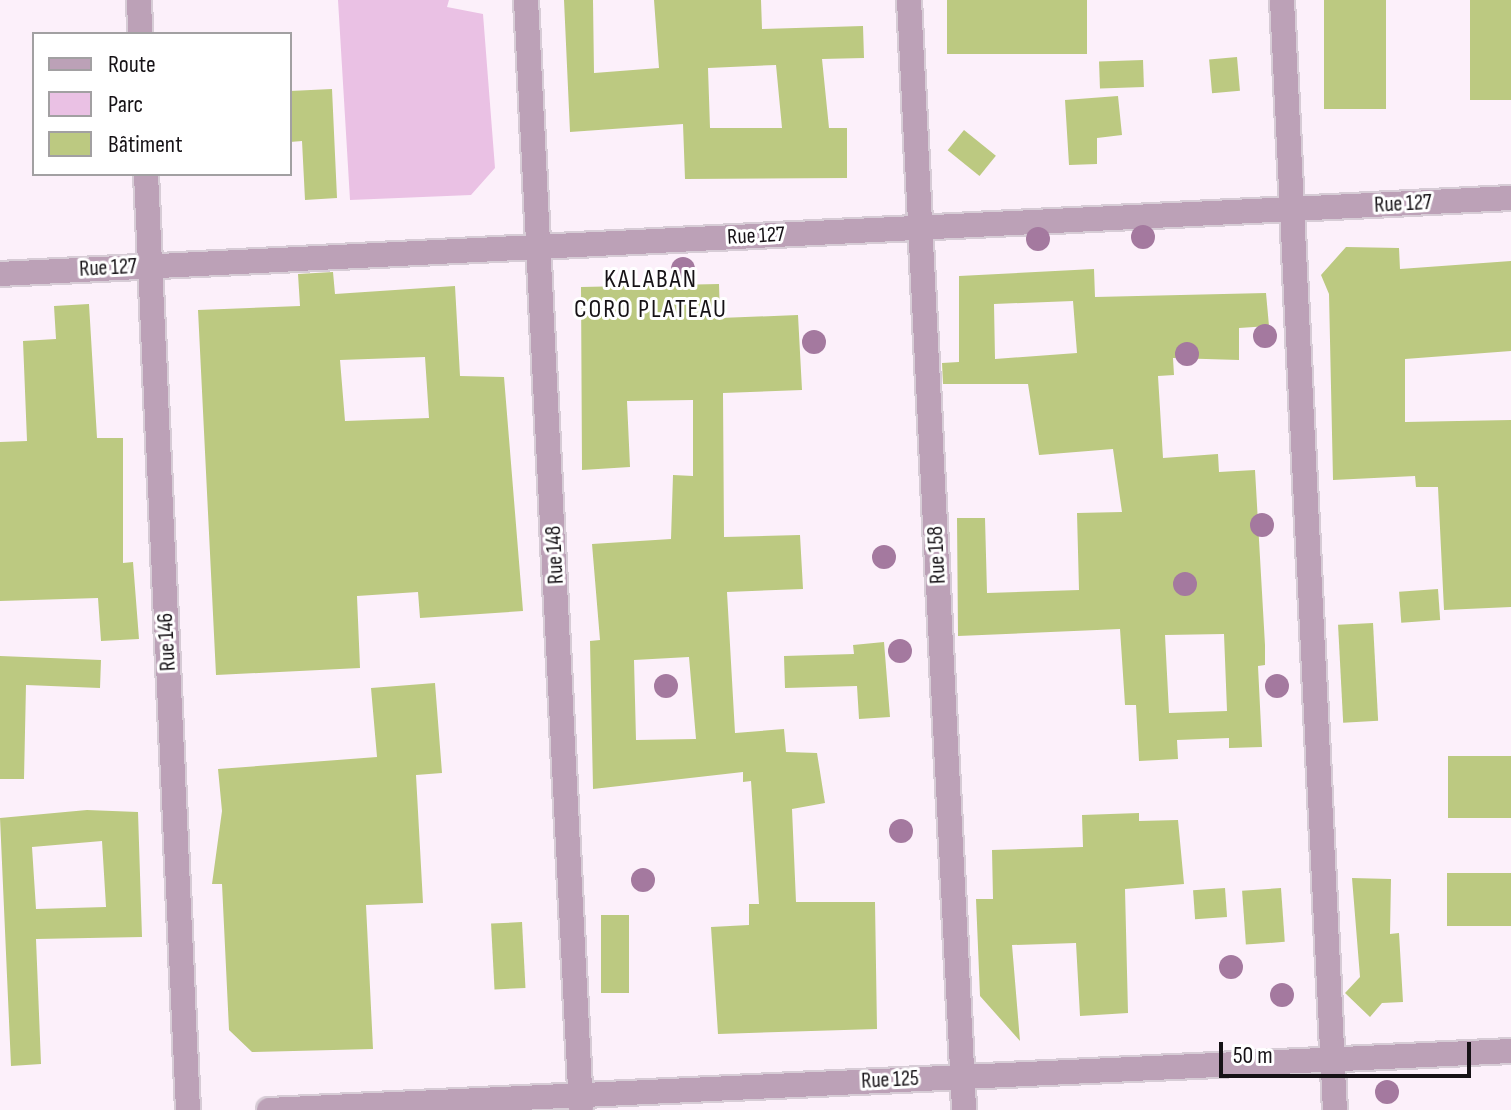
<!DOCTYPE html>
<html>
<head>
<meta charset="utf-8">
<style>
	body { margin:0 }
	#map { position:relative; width:1511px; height:1110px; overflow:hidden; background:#fcf0fa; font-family:"Sofia Sans Condensed",sans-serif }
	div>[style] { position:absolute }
	.green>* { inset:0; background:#eac1e4 }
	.building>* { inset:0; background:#bcc981; transform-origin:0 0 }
	.roads { filter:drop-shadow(2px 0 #d7ccd6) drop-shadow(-2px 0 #d7ccd6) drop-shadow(0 2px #d7ccd6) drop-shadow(0 -2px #d7ccd6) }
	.minor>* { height:24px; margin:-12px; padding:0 12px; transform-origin:12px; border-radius:12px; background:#bca1b7 }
	.trees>* { width:24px; height:24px; margin:-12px; border-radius:50%; background:#a4799f }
	span { translate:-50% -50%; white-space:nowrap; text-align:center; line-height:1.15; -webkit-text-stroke:6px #fff; paint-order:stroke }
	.street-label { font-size:22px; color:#161216 }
	.quarter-label { font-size:26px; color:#161216; letter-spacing:2px }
	.legend { position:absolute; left:32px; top:32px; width:260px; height:144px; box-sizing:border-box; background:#fff; border:2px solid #a2a0a2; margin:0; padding:10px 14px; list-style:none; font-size:24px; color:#161216 }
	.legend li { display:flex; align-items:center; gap:16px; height:40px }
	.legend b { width:40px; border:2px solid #a2a0a2 }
	.scale { position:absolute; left:1219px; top:1042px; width:252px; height:36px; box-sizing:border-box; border:4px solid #161216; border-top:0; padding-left:10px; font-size:24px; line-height:28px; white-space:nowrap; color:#161216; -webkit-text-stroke:6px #fff; paint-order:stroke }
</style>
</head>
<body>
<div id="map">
	<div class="green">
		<div style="clip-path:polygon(338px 0,449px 0,447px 7px,483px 14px,495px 168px,471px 195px,350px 200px)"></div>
	</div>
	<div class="building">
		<div style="clip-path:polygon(evenodd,564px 0,593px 0,594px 73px,659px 68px,654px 0,761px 0,762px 29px,863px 26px,864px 58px,822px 59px,829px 128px,847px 128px,847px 178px,685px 179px,683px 124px,570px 132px,564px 0,776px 65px,782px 128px,710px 128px,708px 68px,776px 65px)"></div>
		<div style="left:947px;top:0;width:140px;height:54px"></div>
		<div style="left:1324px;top:0;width:62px;height:109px"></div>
		<div style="left:1470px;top:0;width:41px;height:100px"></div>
		<div style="left:1237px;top:57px;width:34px;height:28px;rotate:85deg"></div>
		<div style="left:1143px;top:60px;width:27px;height:44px;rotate:88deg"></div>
		<div style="clip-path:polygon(332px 89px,337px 198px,305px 200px,302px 141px,290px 142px,290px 91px)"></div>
		<div style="clip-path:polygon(1118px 96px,1122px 135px,1097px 138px,1097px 164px,1069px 165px,1065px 100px)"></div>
		<div style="left:964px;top:130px;width:41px;height:26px;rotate:39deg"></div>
		<div style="clip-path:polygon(1346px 247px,1399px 248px,1400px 269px,1511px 261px,1511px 351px,1405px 359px,1405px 422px,1511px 420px,1511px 607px,1444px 610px,1438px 487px,1416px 487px,1415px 476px,1333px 480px,1329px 294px,1321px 275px)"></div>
		<div style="clip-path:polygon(evenodd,1094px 269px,1095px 297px,1266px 293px,1269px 326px,1239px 328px,1239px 360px,1173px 358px,1174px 375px,1158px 376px,1163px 458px,1218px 454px,1219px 472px,1255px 470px,1265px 645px,1265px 665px,1258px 666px,1262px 747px,1229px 748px,1229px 738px,1177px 740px,1178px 759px,1139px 761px,1136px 705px,1125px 705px,1120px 629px,958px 636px,957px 518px,985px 518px,987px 593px,1079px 590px,1077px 513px,1122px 512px,1113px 449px,1039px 455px,1028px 384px,943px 384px,942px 363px,959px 362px,959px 276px,1094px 269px,1073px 301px,1077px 353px,995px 359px,994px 304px,1073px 301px,1094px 269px,1224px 634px,1227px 711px,1169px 713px,1165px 635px,1224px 634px)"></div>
		<div style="clip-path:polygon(evenodd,333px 272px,335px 294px,455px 286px,460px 376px,504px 377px,523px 611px,420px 618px,418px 592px,357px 596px,360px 668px,216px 675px,198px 310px,300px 306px,298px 274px,333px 272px,425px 357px,429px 418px,345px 421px,340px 360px,425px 357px)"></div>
		<div style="clip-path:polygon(evenodd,719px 284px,720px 318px,798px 315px,802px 390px,723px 393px,724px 537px,800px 535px,803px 589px,727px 592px,735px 733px,784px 729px,786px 752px,817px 753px,825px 803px,792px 809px,796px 902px,875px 902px,877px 1029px,718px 1034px,711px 927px,749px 925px,749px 904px,759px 904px,751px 781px,743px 782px,743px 772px,593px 789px,590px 641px,600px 640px,592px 544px,671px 539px,673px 475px,693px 476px,693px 400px,627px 401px,630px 467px,582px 470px,581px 287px,719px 284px,689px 657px,696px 739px,636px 740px,634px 660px,689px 657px)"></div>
		<div style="clip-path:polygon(89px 304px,97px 438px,123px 438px,123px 563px,133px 562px,139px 639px,101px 641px,98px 598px,0 601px,0 442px,27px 441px,23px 341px,56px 339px,54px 306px)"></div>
		<div style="left:1438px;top:589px;width:31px;height:39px;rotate:86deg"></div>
		<div style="left:1373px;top:623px;width:98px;height:35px;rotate:87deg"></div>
		<div style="clip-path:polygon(884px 642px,890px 717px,859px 719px,857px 686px,785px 688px,784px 656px,854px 654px,853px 645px)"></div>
		<div style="clip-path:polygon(0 656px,101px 660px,100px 688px,26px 685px,24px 779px,0 779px)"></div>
		<div style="clip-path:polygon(435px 683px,442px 773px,416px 775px,423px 903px,366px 905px,373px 1049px,252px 1052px,229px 1030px,222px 884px,212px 884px,222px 811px,218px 769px,377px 757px,371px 688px)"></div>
		<div style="left:1511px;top:756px;width:62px;height:63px;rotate:90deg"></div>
		<div style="clip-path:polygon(evenodd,87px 810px,138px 812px,142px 937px,36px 939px,41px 1064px,11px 1066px,0 818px,87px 810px,102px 841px,106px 907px,36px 909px,32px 847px,102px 841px)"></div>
		<div style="clip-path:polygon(1139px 813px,1139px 821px,1178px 820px,1184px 884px,1125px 889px,1128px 1013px,1080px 1016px,1076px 943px,1012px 945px,1020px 1041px,980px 996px,976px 899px,993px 899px,992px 850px,1083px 847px,1082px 815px)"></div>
		<div style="left:1511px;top:873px;width:53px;height:64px;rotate:90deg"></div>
		<div style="clip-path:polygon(1352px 878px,1391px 879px,1390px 934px,1399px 933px,1403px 1002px,1382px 1003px,1370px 1017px,1345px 993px,1360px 977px)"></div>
		<div style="left:1225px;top:888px;width:29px;height:32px;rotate:86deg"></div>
		<div style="left:1281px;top:888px;width:54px;height:39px;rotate:86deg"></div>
		<div style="left:601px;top:915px;width:28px;height:78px"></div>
		<div style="left:522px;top:922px;width:66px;height:31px;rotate:87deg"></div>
	</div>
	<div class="roads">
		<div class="minor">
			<div style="left:139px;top:0;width:34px;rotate:88deg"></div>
			<div style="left:526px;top:0;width:1109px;rotate:87.16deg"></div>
			<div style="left:909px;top:0;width:1111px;rotate:87.16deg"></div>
			<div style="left:1282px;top:0;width:1111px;rotate:87.27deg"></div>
			<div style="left:146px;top:174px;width:937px;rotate:87.43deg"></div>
			<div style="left:0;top:274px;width:1513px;rotate:-2.88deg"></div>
			<div style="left:269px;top:1110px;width:1243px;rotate:-2.72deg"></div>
		</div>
	</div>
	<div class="trees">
		<div style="left:1143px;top:237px"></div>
		<div style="left:1038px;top:239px"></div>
		<div style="left:683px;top:269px"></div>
		<div style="left:1265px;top:336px"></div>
		<div style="left:814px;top:342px"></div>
		<div style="left:1187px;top:354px"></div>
		<div style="left:1262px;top:525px"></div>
		<div style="left:884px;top:557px"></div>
		<div style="left:1185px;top:584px"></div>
		<div style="left:900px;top:651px"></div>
		<div style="left:666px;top:686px"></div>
		<div style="left:1277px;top:686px"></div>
		<div style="left:901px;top:831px"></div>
		<div style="left:643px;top:880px"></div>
		<div style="left:1231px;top:967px"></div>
		<div style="left:1282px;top:995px"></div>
		<div style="left:1387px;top:1092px"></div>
	</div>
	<div class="street-label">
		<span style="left:1403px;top:204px;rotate:-3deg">Rue 127</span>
		<span style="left:756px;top:236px;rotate:-3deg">Rue 127</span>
		<span style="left:108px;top:268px;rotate:-3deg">Rue 127</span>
		<span style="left:555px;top:555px;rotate:-93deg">Rue 148</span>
		<span style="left:937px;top:555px;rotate:-93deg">Rue 158</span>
		<span style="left:167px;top:642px;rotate:-93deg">Rue 146</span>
		<span style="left:890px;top:1080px;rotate:-3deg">Rue 125</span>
	</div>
	<div class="quarter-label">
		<span style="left:651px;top:295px">KALABAN<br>CORO PLATEAU</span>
	</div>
	<ul class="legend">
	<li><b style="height:10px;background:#bca1b7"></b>Route</li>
	<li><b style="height:22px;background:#eac1e4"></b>Parc</li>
	<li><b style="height:22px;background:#bcc981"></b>Bâtiment</li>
	</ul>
	<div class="scale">50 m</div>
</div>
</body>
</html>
